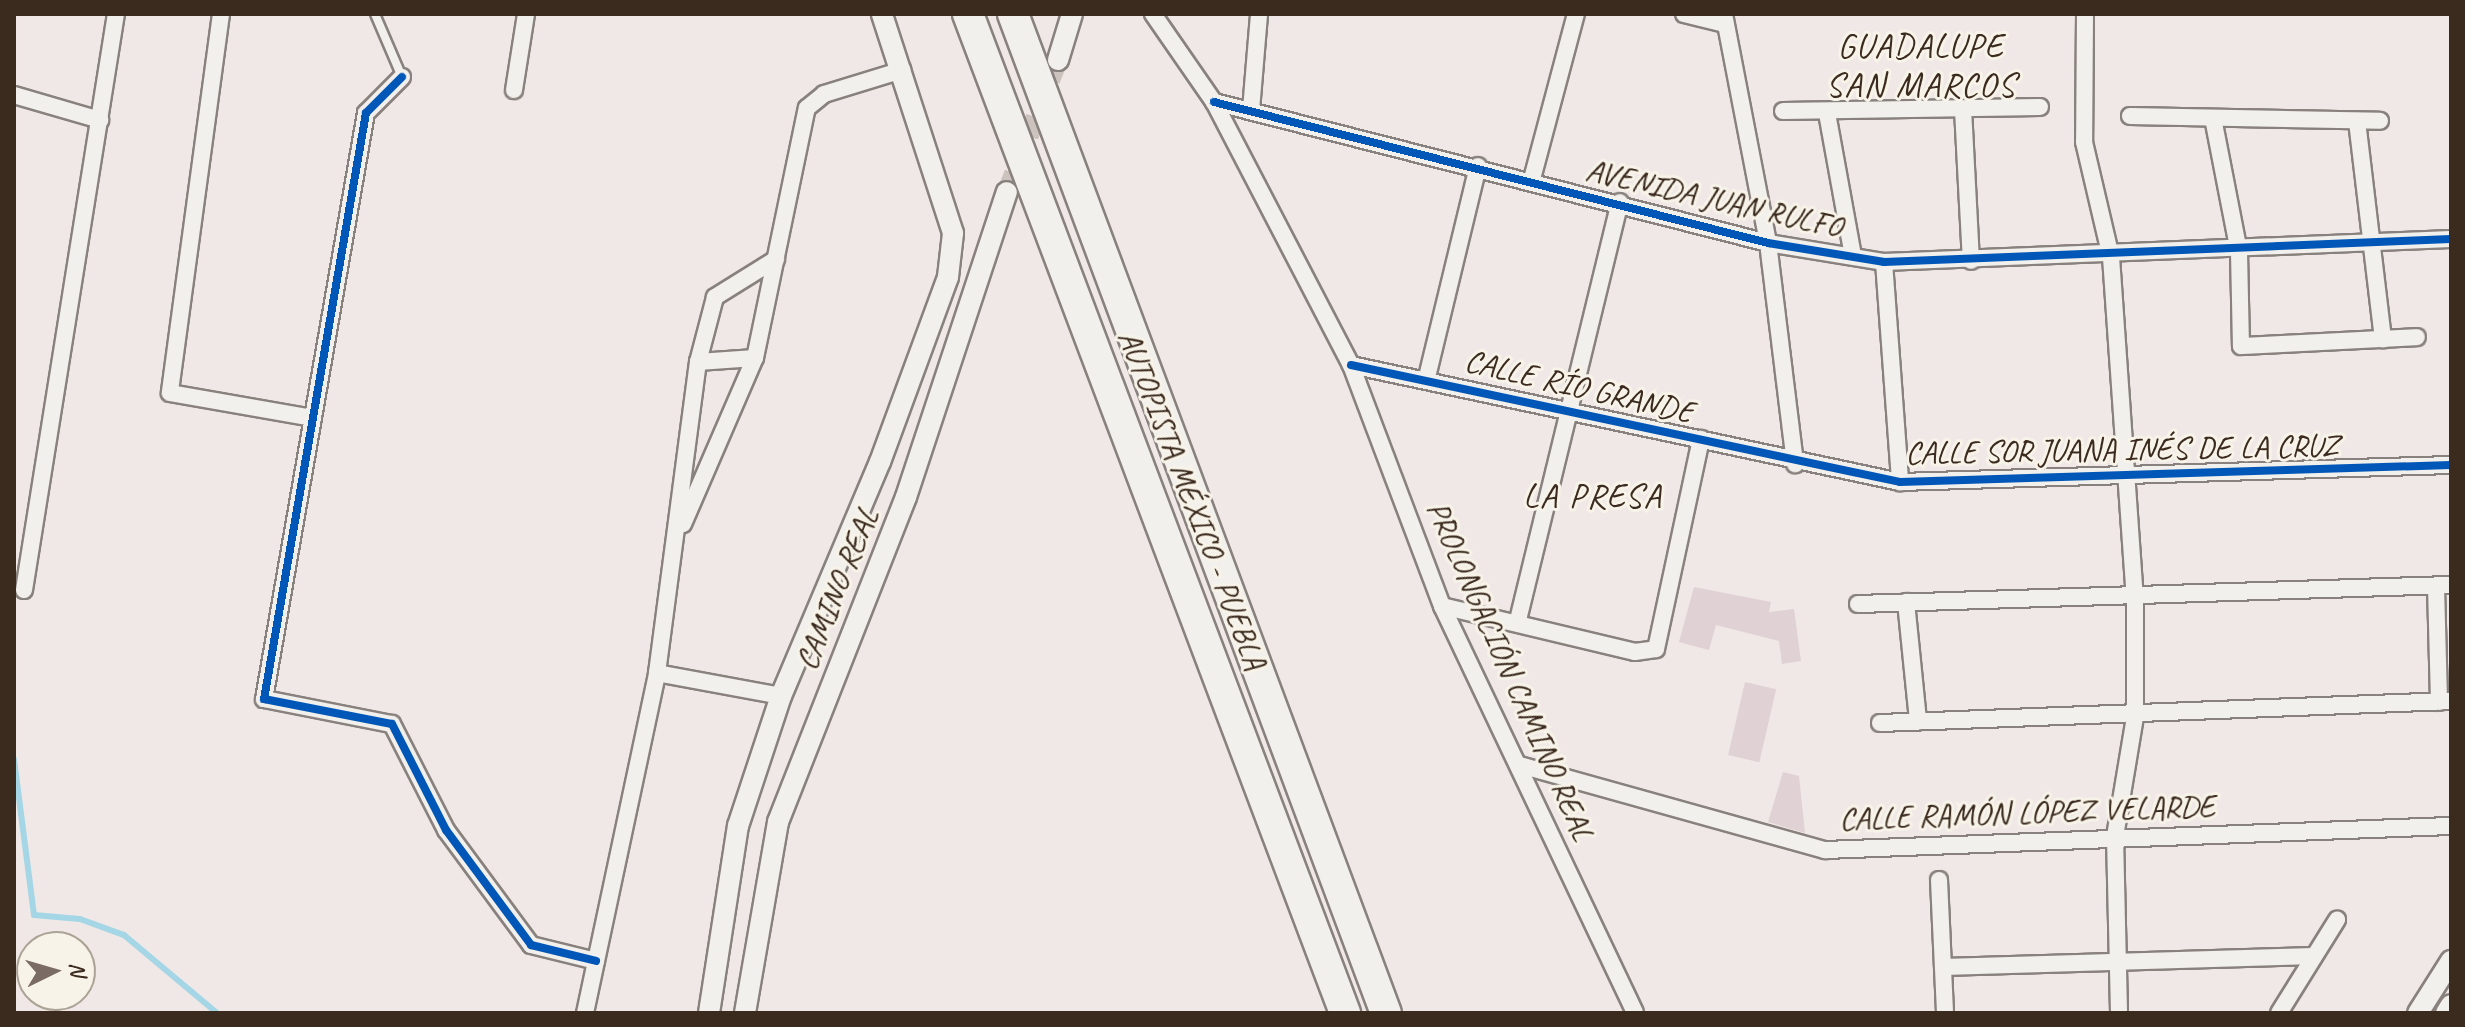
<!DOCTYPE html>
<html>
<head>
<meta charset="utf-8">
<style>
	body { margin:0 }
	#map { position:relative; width:2465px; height:1027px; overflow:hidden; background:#f0e8e6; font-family:Caveat,sans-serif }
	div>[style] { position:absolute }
	.stream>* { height:6px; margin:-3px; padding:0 3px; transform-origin:3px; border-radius:3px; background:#a5d6e6 }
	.building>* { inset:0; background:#dfd1d4; transform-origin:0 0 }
	.tertiary-tunnel>* { height:20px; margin-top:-10px; transform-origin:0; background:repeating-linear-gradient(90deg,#ccc2be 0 20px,transparent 0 30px) }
	.roads { filter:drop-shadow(2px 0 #88817d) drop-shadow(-2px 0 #88817d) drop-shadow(0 2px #88817d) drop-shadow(0 -2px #88817d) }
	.service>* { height:8px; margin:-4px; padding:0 4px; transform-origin:4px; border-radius:4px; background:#f2f0ec }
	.minor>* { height:16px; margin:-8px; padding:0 8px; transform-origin:8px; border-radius:8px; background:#f2f0ec }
	.tertiary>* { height:20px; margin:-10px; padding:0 10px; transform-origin:10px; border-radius:10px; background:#f2f0ec }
	.motorway>* { height:30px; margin:-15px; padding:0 15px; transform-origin:15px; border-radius:15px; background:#f2f0ec }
	.cycleway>* { height:8px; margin:-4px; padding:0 4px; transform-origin:4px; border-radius:4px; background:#0057b8 }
	span { translate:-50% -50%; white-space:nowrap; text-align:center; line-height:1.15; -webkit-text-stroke:6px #f7f3e8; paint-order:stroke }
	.street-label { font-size:32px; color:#3b2a1e }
	.neighbourhood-label { font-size:34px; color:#3b2a1e; letter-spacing:2px }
	.frame { position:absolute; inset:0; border:16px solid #3b2a1e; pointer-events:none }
	.north { position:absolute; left:16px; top:931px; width:80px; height:80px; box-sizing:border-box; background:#f7f3e8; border:2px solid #aca397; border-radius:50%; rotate:85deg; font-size:22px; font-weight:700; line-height:32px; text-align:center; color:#3b2a1e }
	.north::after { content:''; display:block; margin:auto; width:28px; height:36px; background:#7a6c64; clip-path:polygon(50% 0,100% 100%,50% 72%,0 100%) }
</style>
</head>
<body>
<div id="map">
	<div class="stream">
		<div style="left:14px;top:759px;width:157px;rotate:82.7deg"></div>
		<div style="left:34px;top:915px;width:46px;rotate:5deg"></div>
		<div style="left:80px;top:919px;width:47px;rotate:20deg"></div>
		<div style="left:124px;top:935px;width:121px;rotate:40deg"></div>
	</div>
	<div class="building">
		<div style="clip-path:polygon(1694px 587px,1771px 602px,1769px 612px,1794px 609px,1801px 661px,1782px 664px,1779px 641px,1716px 625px,1709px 650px,1679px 642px)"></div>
		<div style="left:1745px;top:682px;width:32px;height:75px;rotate:13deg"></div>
		<div style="clip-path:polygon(1783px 772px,1799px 776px,1805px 833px,1768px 822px)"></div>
	</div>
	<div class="tertiary-tunnel">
		<div style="left:1007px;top:192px;width:142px;rotate:-68.9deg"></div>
	</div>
	<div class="roads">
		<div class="service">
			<div style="left:375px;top:14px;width:69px;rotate:66.8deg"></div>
		</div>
		<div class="minor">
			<div style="left:221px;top:14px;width:382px;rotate:97.7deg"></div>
			<div style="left:170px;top:393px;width:145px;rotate:9.9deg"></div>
			<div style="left:1153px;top:14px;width:107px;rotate:55.3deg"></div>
			<div style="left:1214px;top:102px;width:297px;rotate:62.5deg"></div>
			<div style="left:1351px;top:365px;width:258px;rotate:69.3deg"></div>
			<div style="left:1442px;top:606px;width:450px;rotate:64.6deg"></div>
			<div style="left:1684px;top:14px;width:42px;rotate:13.7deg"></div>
			<div style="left:1724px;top:14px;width:233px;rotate:79.1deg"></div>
			<div style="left:1768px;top:243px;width:223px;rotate:83deg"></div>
			<div style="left:2085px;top:14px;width:128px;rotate:90.4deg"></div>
			<div style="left:2084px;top:142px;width:118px;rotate:76.8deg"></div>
			<div style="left:2111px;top:257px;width:342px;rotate:86deg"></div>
			<div style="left:2135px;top:598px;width:119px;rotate:90deg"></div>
			<div style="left:2135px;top:717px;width:121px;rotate:99.5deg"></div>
			<div style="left:2115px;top:836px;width:177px;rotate:88.7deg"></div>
			<div style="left:402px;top:77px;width:51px;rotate:135deg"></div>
			<div style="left:366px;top:113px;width:595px;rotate:99.87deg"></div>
			<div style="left:264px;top:699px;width:130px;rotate:11.1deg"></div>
			<div style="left:392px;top:724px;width:119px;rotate:63deg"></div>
			<div style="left:446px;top:830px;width:143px;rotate:53.5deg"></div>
			<div style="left:531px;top:945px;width:67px;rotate:13.8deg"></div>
			<div style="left:514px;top:90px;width:77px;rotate:-81deg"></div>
			<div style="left:14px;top:95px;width:90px;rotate:16.2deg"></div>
			<div style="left:1214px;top:102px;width:572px;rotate:14.28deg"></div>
			<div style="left:1768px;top:243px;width:118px;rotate:9.3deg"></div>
			<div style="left:1884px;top:262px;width:567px;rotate:-2.32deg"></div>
			<div style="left:1963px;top:109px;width:152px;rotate:87deg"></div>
			<div style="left:1251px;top:110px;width:96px;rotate:-85.2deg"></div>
			<div style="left:1783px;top:111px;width:257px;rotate:-0.9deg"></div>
			<div style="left:1827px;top:113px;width:145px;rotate:79.7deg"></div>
			<div style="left:2130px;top:116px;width:250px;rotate:1.1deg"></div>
			<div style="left:2213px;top:118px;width:136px;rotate:79deg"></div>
			<div style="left:2239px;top:252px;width:94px;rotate:88.8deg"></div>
			<div style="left:2241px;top:346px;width:176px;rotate:-2.9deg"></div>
			<div style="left:2357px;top:121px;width:220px;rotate:83.2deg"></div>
			<div style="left:1532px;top:179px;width:171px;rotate:-75.1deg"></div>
			<div style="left:1884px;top:262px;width:221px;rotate:85.8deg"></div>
			<div style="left:698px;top:362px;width:57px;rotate:-4deg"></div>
			<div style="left:1351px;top:365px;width:561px;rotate:12.03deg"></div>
			<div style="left:1900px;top:482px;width:551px;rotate:-1.77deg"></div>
			<div style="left:1427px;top:377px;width:217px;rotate:-76.4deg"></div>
			<div style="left:683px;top:524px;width:181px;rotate:-66.6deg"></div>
			<div style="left:755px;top:358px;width:255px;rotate:-78.3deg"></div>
			<div style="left:807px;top:108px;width:22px;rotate:-39deg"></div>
			<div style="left:824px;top:94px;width:82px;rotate:-17.1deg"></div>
			<div style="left:2436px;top:586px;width:116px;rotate:88.5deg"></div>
			<div style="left:24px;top:590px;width:583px;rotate:-80.93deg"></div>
			<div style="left:1906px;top:602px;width:120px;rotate:84.2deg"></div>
			<div style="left:1858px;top:604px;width:593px;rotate:-1.84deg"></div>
			<div style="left:1442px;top:606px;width:198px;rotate:13.4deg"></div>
			<div style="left:1635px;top:652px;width:21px;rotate:-8deg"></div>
			<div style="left:1656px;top:649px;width:215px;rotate:-77.9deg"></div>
			<div style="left:1518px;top:620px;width:430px;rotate:-76.3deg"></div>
			<div style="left:657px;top:673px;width:126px;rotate:10.5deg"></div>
			<div style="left:1880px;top:723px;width:571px;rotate:-2.21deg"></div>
			<div style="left:1520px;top:765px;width:317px;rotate:15.6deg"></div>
			<div style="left:1825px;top:850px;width:626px;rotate:-2.2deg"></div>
			<div style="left:1939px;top:880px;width:133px;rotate:87.4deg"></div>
			<div style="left:1943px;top:967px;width:371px;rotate:-1.7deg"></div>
			<div style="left:585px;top:1013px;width:348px;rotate:-78deg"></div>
			<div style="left:657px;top:673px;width:314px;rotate:-82.5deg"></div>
			<div style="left:698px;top:362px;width:67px;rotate:-75.3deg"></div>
			<div style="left:715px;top:297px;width:72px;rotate:-31.9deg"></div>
			<div style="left:2279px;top:1013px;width:110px;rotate:-58.1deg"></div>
		</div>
		<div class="tertiary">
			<div style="left:1058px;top:60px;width:48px;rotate:-73.1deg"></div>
			<div style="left:709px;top:1013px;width:189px;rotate:-81.2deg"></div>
			<div style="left:738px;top:826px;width:137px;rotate:-71.7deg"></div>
			<div style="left:781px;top:696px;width:254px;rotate:-67.1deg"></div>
			<div style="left:880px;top:462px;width:197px;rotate:-69.8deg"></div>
			<div style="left:948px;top:277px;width:44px;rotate:-83.5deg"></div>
			<div style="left:953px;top:233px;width:230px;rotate:-108deg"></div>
			<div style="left:745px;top:1013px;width:194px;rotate:-80.2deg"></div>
			<div style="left:778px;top:822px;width:349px;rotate:-68.5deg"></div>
			<div style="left:906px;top:497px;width:321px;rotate:-71.7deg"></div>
			<div style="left:2418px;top:1013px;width:62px;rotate:-57.6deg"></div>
			<div style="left:2446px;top:1013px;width:9px;rotate:-58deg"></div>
		</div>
		<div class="motorway">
			<div style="left:968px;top:14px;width:1068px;rotate:69.32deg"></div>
			<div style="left:1013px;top:14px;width:1066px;rotate:69.53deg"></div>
		</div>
	</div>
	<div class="cycleway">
		<div style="left:402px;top:77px;width:51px;rotate:135deg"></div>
		<div style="left:366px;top:113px;width:595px;rotate:99.87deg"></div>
		<div style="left:264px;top:699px;width:130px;rotate:11.1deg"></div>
		<div style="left:392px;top:724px;width:119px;rotate:63deg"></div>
		<div style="left:446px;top:830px;width:143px;rotate:53.5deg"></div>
		<div style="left:531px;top:945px;width:67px;rotate:13.8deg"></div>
		<div style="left:1214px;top:102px;width:572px;rotate:14.28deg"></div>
		<div style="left:1768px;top:243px;width:118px;rotate:9.3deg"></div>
		<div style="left:1884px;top:262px;width:567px;rotate:-2.32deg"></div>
		<div style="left:1351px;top:365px;width:561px;rotate:12.03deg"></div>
		<div style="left:1900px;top:482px;width:551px;rotate:-1.77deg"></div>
	</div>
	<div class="street-label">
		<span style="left:1714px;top:199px;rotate:13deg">AVENIDA JUAN RULFO</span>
		<span style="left:1579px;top:387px;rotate:13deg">CALLE RÍO GRANDE</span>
		<span style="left:2122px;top:450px;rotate:-1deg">CALLE SOR JUANA INÉS DE LA CRUZ</span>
		<span style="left:1192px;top:500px;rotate:69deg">AUTOPISTA MÉXICO - PUEBLA</span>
		<span style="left:837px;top:589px;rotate:-68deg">CAMINO REAL</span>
		<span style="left:1510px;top:671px;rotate:66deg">PROLONGACIÓN CAMINO REAL</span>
		<span style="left:2027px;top:813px;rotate:-2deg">CALLE RAMÓN LÓPEZ VELARDE</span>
	</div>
	<div class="neighbourhood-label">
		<span style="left:1921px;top:65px">GUADALUPE<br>SAN MARCOS</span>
		<span style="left:1593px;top:496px">LA PRESA</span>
	</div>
	<div class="frame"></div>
	<div class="north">N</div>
</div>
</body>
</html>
